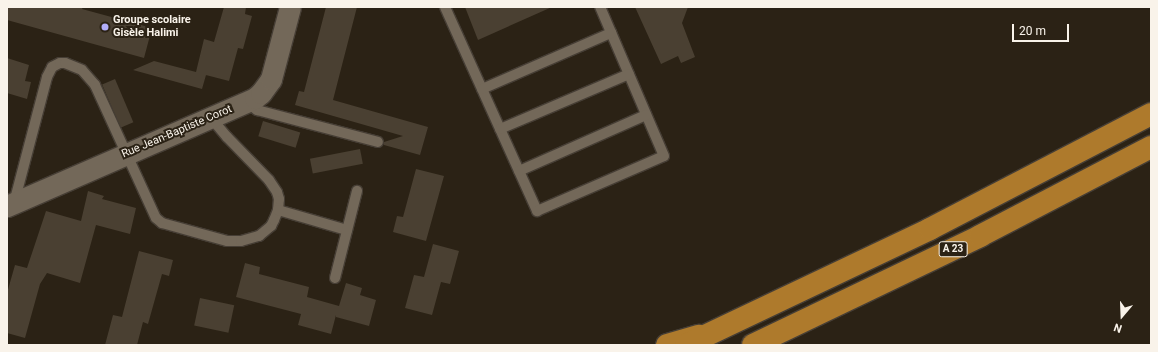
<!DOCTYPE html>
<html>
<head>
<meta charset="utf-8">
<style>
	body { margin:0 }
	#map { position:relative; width:1158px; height:352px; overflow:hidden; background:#2b2215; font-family:Roboto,sans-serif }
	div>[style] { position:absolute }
	.building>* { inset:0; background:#4a4032; transform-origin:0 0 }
	.roads { filter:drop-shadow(1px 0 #463e35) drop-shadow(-1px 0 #463e35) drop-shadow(0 1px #463e35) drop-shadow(0 -1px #463e35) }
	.lane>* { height:10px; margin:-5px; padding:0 5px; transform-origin:5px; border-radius:5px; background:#736859 }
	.street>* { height:21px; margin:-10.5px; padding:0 10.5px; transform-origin:10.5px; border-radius:10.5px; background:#736859 }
	.highway>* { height:22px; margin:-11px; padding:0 11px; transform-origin:11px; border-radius:11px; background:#ae7a2c }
	.dots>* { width:11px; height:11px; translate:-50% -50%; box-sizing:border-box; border:2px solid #2b2215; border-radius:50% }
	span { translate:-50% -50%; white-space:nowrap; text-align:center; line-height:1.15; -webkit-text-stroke:4px #2b2215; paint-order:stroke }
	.shield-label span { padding:1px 3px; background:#2b2215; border:1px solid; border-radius:3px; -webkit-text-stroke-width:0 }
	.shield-label { font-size:10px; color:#f9f3ea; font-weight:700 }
	.poi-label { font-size:11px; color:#f9f3ea; font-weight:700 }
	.left { translate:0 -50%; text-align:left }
	.street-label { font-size:11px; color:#f9f3ea }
	.frame { position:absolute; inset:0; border:8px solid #f9f3ea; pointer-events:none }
	.north { position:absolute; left:1102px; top:296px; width:40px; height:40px; -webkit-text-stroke:3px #2b2215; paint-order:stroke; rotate:199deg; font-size:11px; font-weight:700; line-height:16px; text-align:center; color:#f9f3ea }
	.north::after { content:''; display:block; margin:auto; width:14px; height:18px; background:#f9f3ea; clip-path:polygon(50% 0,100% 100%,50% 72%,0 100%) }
	.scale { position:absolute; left:1012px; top:24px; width:57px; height:18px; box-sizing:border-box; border:2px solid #f9f3ea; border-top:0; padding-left:5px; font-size:12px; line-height:14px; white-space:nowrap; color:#f9f3ea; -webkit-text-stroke:3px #2b2215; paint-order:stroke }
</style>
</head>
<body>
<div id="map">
	<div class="building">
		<div style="clip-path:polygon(7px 7px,83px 7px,82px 9px,152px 28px,144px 58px,7px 20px)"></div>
		<div style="clip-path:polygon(224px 7px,246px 7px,245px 14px,252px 16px,243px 49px,238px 48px,229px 81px,202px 74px,206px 75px,202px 89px,133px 70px,154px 61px,196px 72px,204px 39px,214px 42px)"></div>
		<div style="clip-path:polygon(326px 7px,357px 7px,333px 100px,428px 127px,420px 155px,384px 145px,384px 142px,403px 136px,295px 105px,299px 91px,304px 92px)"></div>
		<div style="clip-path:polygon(465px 7px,552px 7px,478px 40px)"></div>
		<div style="clip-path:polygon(635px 7px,688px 7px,682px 23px,695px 57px,681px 63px,678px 56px,661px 64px)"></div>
		<div style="clip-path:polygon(7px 58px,29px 65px,25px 81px,31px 82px,27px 99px,7px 93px)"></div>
		<div style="left:115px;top:79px;width:47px;height:14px;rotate:67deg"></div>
		<div style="left:263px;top:121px;width:39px;height:16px;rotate:17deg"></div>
		<div style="left:360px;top:149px;width:15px;height:51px;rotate:79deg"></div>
		<div style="clip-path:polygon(416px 169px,444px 176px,426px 241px,393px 232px,397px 216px,403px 217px)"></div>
		<div style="clip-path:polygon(88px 191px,104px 196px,102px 199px,136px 208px,130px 234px,96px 225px,80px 283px,47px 273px,40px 284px,25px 338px,7px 333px,7px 293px,15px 265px,27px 268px,46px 211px,81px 221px)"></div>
		<div style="clip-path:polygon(433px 244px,459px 251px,450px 284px,441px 282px,432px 315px,405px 308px,414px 275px,424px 277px)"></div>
		<div style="clip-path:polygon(139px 251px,173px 260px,169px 276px,162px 274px,148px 324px,143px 322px,137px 345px,105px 345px,113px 315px,122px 317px)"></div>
		<div style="clip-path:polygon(245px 263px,260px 267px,259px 274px,309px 287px,307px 297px,339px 306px,346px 283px,362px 288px,360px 295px,376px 300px,369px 326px,336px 317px,336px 315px,331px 334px,298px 325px,301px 314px,236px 297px)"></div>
		<div style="left:200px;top:298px;width:35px;height:28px;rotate:12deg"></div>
	</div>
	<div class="roads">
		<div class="lane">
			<div style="left:445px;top:7px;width:224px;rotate:65.7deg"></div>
			<div style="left:537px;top:211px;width:138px;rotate:-23.4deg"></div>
			<div style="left:664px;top:156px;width:162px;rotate:-113.2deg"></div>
			<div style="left:482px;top:89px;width:141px;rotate:-23.5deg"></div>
			<div style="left:246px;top:102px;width:14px;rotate:36deg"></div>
			<div style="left:257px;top:110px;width:125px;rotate:14.8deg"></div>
			<div style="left:500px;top:129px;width:140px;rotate:-23.1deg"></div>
			<div style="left:519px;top:171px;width:139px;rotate:-23.8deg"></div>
			<div style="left:14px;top:203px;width:130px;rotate:-75.3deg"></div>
			<div style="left:47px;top:77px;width:11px;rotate:-63deg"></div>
			<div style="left:52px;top:67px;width:9px;rotate:-27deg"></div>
			<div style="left:60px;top:63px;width:5px"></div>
			<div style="left:65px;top:63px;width:18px;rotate:22deg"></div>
			<div style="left:82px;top:70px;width:20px;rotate:49deg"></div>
			<div style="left:95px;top:85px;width:146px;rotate:65.4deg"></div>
			<div style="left:156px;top:218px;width:8px;rotate:40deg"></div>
			<div style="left:162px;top:223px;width:67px;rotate:15.5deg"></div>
			<div style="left:227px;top:241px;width:14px"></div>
			<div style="left:241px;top:241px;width:19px;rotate:-16deg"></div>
			<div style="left:259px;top:236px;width:16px;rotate:-40deg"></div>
			<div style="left:271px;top:226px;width:7px;rotate:-63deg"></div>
			<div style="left:274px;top:220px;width:11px;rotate:-68deg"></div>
			<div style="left:278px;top:210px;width:11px;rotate:-85deg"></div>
			<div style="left:279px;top:199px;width:7px;rotate:-106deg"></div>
			<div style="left:277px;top:192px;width:14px;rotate:-124deg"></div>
			<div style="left:269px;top:180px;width:60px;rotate:-134.3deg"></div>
			<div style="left:227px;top:137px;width:25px;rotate:-130deg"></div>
			<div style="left:278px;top:210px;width:72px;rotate:16.2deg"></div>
			<div style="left:335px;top:278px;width:90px;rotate:-75.8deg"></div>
		</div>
		<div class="street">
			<div style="left:7px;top:206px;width:270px;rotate:-23.5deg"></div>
			<div style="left:255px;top:98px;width:8px;rotate:-40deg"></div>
			<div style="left:261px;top:93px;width:17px;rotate:-54deg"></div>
			<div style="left:271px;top:79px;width:74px;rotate:-75.2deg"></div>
		</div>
		<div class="highway">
			<div style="left:667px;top:345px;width:33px;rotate:-16deg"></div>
			<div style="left:686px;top:345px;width:270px;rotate:-25.4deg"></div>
			<div style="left:930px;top:229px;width:249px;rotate:-27.5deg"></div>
			<div style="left:753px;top:345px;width:252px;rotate:-25.6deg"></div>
			<div style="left:980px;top:236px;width:193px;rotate:-27.5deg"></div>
		</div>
	</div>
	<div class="dots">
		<div style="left:105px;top:27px;background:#b2adf9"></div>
	</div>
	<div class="shield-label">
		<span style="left:953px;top:249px">A 23</span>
	</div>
	<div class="poi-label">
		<span class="left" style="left:113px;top:27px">Groupe scolaire<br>Gisèle Halimi</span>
	</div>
	<div class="street-label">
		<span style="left:177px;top:132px;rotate:-23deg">Rue Jean-Baptiste Corot</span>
	</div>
	<div class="frame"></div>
	<div class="north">N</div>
	<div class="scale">20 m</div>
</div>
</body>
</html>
